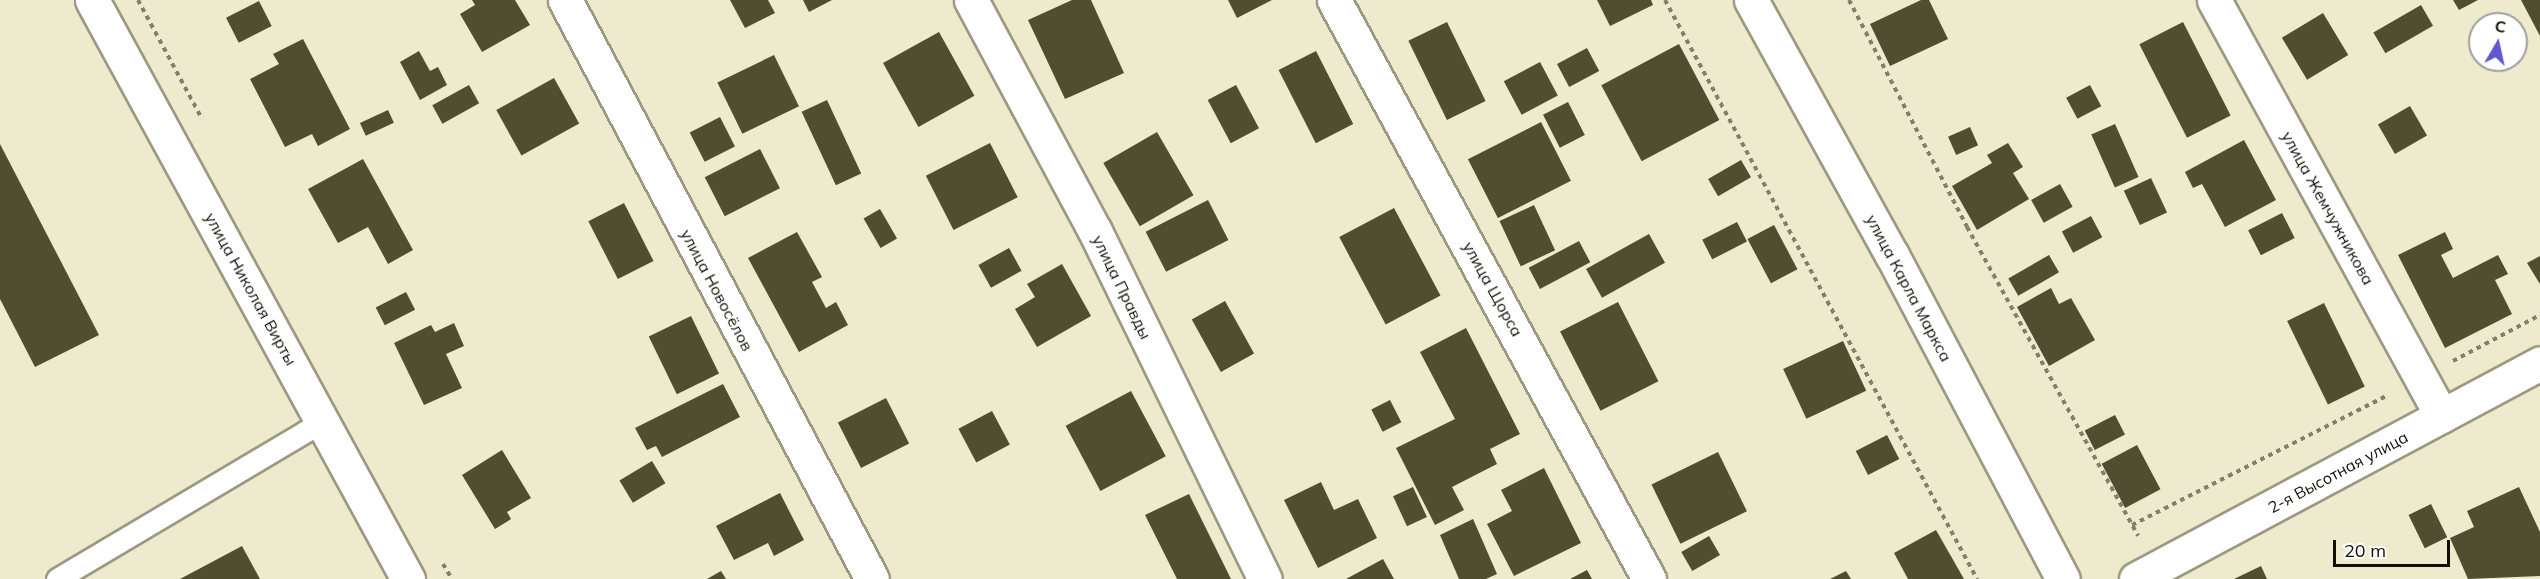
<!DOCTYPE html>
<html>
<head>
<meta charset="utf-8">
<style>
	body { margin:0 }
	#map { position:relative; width:2540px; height:579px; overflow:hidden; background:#edeace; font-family:Mulish,sans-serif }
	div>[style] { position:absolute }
	.building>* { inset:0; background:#514d31; transform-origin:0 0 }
	.path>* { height:4px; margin-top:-2px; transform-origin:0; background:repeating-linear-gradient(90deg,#82806d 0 4.5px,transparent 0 9px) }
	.roads { filter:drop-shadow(2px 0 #9c9980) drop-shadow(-2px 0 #9c9980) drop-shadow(0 2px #9c9980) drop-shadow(0 -2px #9c9980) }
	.service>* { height:21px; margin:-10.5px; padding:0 10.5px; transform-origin:10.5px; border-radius:10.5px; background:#fff }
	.minor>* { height:33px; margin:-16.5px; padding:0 16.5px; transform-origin:16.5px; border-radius:16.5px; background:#fff }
	.secondary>* { height:33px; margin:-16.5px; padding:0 16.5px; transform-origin:16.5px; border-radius:16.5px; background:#fff }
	span { translate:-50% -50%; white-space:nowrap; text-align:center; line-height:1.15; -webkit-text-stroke:6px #fff; paint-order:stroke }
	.street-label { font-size:16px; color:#100f06 }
	.north { position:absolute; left:2468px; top:12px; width:60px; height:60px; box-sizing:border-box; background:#fff; border:2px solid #9f9f9b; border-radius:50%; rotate:9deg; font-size:16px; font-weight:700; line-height:24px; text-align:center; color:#100f06 }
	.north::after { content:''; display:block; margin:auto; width:21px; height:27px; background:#5f57cf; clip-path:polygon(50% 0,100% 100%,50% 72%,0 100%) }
	.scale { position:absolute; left:2333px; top:540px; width:117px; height:27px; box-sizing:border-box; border:3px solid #100f06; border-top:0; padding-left:8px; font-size:18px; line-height:21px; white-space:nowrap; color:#100f06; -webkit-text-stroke:4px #fff; paint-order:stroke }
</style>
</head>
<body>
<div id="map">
	<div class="building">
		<div style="clip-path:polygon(472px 0,515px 0,530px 25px,482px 52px,460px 14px,475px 5px)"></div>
		<div style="clip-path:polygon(730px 0,768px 0,775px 13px,745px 28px)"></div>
		<div style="clip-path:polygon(803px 0,832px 0,809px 12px)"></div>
		<div style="clip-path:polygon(1072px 0,1091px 0,1124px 73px,1065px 99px,1028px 20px)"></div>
		<div style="clip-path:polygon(1228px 0,1272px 0,1237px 18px)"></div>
		<div style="clip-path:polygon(1597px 0,1651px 0,1653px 5px,1610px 26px)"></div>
		<div style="clip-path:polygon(1921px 0,1929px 0,1948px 39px,1890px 66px,1870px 24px)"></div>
		<div style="clip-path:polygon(2453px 0,2478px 0,2459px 10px)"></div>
		<div style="clip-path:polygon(2521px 0,2540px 0,2540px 36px)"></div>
		<div style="left:259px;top:1px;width:28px;height:37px;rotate:63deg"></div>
		<div style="left:2421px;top:5px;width:24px;height:55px;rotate:60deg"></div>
		<div style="left:2323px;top:13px;width:49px;height:48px;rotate:59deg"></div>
		<div style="left:1447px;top:22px;width:88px;height:43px;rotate:64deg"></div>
		<div style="left:2183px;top:22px;width:105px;height:49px;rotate:63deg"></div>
		<div style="left:939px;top:32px;width:73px;height:64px;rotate:61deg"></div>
		<div style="clip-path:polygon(303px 39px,350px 129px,318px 146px,312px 134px,285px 147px,250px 79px,279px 64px,273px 54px)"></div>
		<div style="left:1679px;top:44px;width:86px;height:88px;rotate:62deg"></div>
		<div style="left:1587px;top:48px;width:26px;height:34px;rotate:62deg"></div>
		<div style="clip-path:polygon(419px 51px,430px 71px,438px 67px,447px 85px,420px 100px,400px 62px)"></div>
		<div style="left:1316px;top:51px;width:82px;height:42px;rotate:63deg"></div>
		<div style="left:774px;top:55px;width:57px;height:63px;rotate:64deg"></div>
		<div style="left:1540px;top:62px;width:38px;height:41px;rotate:62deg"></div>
		<div style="left:554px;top:78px;width:52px;height:66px;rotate:61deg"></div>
		<div style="left:469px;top:85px;width:21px;height:42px;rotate:61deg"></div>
		<div style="left:1236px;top:85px;width:49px;height:32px;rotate:62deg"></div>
		<div style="left:2090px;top:85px;width:24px;height:27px;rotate:62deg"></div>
		<div style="left:827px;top:100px;width:81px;height:28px;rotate:65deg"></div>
		<div style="left:1568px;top:102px;width:37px;height:28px;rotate:63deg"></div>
		<div style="left:2410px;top:106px;width:34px;height:37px;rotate:60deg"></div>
		<div style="left:388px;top:110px;width:14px;height:31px;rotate:65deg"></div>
		<div style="left:720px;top:117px;width:33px;height:34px;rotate:63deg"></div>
		<div style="left:1541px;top:122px;width:66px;height:82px;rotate:63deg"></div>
		<div style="left:2115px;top:124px;width:58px;height:26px;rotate:66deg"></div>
		<div style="left:1970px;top:127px;width:20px;height:24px;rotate:66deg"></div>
		<div style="left:1157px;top:132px;width:73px;height:62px;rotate:60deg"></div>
		<div style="clip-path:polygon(2244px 140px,2276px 200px,2225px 227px,2202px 184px,2193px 188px,2185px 172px)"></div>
		<div style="left:990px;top:143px;width:61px;height:72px;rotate:63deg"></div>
		<div style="clip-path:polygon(2008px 143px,2023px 167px,2013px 173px,2029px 199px,1977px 230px,1952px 186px,1992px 163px,1987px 155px)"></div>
		<div style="clip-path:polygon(0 144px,99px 335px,35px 367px,0 299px)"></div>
		<div style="left:760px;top:149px;width:44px;height:62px;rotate:63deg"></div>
		<div style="clip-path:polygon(363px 159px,413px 250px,388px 264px,368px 227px,338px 243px,308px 189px)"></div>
		<div style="left:1741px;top:160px;width:20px;height:38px;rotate:60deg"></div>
		<div style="left:2151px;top:178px;width:38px;height:30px;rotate:65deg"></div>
		<div style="left:2060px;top:184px;width:26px;height:33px;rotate:61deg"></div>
		<div style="left:1208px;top:200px;width:45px;height:70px;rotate:63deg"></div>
		<div style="left:624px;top:203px;width:65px;height:40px;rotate:63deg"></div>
		<div style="left:1534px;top:205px;width:50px;height:38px;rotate:65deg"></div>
		<div style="left:1394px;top:208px;width:99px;height:62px;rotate:62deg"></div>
		<div style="left:880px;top:209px;width:34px;height:19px;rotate:60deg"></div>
		<div style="left:2282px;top:213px;width:28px;height:38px;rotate:63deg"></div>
		<div style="left:2091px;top:216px;width:24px;height:33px;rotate:62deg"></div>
		<div style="left:1737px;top:222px;width:22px;height:39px;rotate:63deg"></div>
		<div style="left:1774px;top:225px;width:50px;height:30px;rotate:62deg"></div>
		<div style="clip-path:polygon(797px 232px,822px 277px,812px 282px,826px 308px,836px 302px,848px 325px,799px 352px,748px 258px)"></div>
		<div style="clip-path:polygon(2445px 232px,2453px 249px,2441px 255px,2453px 278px,2498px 255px,2508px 274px,2495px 280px,2512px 314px,2445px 348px,2398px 255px)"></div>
		<div style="left:1649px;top:234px;width:33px;height:72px;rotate:61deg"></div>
		<div style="left:1579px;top:241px;width:24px;height:57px;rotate:62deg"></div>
		<div style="left:1009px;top:248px;width:26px;height:35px;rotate:61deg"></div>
		<div style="left:2049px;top:255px;width:20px;height:47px;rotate:60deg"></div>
		<div style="clip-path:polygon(2540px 256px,2540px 284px,2527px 263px)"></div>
		<div style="clip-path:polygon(1062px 264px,1091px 316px,1037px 347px,1015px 309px,1035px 297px,1027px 284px)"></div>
		<div style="clip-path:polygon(2051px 288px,2059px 304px,2071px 298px,2095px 340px,2049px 366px,2017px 307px)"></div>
		<div style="left:406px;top:292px;width:20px;height:34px;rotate:63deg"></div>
		<div style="left:1225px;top:301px;width:60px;height:38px;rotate:61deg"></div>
		<div style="left:1618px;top:302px;width:89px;height:65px;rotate:63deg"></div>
		<div style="left:2324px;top:303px;width:93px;height:41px;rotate:64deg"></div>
		<div style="left:691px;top:316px;width:64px;height:47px;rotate:64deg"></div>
		<div style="clip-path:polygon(454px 323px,464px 346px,446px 354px,462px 388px,424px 405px,394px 343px,431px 325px,435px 332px)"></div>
		<div style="clip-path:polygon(1466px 328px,1520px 434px,1490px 449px,1497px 464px,1452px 487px,1464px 510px,1435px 525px,1396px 448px,1455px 419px,1420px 352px)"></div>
		<div style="left:1843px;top:341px;width:55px;height:66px;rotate:65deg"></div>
		<div style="clip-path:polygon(723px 384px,740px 417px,662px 457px,656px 446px,647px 450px,635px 428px)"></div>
		<div style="left:1131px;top:391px;width:74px;height:74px;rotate:62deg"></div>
		<div style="left:886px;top:398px;width:51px;height:54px;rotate:63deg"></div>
		<div style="left:1390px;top:400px;width:25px;height:21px;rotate:63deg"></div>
		<div style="left:992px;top:411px;width:38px;height:38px;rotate:62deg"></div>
		<div style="left:2115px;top:415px;width:22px;height:34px;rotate:63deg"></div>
		<div style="left:1887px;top:435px;width:27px;height:35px;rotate:63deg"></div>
		<div style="left:2137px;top:445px;width:50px;height:40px;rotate:62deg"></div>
		<div style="clip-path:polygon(502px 450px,531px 498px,507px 512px,511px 519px,495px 529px,462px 475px)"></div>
		<div style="left:1718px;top:452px;width:66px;height:74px;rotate:64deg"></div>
		<div style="left:652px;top:461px;width:26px;height:38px;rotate:59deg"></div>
		<div style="clip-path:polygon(1544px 468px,1581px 543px,1514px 576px,1487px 524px,1512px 511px,1501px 490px)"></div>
		<div style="clip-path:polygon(1321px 482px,1334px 510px,1358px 499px,1377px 538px,1318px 568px,1284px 500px)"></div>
		<div style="left:1413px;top:487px;width:33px;height:22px;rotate:65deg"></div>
		<div style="clip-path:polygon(2519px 487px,2540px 532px,2540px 576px,2468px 579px,2450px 538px,2474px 527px,2467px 511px)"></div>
		<div style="clip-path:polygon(780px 493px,804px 540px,774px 556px,768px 543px,734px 560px,716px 526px)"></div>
		<div style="clip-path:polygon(1189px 494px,1231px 579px,1177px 579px,1145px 515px)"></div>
		<div style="left:2431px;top:504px;width:37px;height:25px;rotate:64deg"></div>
		<div style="clip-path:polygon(1473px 519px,1497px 574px,1486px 579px,1459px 579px,1440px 535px)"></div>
		<div style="clip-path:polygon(1936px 530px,1964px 579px,1908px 579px,1894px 553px)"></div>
		<div style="left:1709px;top:536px;width:22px;height:32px;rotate:60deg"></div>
		<div style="clip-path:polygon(242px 546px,260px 579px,180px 579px)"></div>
		<div style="clip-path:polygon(1383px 559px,1394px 579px,1346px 579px)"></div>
		<div style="clip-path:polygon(2261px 566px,2267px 579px,2234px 579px)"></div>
		<div style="clip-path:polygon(1587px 570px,1592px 579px,1570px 579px)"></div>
		<div style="clip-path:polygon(721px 571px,726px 579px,707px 579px)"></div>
		<div style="clip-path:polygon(1846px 571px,1851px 579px,1830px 579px)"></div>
	</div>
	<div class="path">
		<div style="left:138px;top:0;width:135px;rotate:61.7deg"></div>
		<div style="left:1665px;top:0;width:658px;rotate:61.68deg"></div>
		<div style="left:1849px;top:0;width:256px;rotate:62.5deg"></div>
		<div style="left:1967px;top:227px;width:353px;rotate:61deg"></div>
		<div style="left:2453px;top:361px;width:98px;rotate:-27.9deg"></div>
		<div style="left:2132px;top:525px;width:287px;rotate:-26.9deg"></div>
		<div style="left:443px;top:564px;width:17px;rotate:59deg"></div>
	</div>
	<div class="roads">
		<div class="service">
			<div style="left:57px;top:579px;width:309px;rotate:-30.7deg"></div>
		</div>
		<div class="minor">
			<div style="left:92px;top:0;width:660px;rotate:61.38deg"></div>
			<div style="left:565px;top:0;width:655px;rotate:62.07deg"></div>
			<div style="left:971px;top:0;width:262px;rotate:61.8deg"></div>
			<div style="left:1095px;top:231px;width:387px;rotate:64deg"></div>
			<div style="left:1334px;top:0;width:659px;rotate:61.45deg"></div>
			<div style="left:2214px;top:0;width:474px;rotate:61.3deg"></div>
			<div style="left:2136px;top:579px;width:458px;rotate:-28.1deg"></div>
		</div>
		<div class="secondary">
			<div style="left:1751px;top:0;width:291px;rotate:61.1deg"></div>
			<div style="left:1892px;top:255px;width:366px;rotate:62.2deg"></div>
		</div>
	</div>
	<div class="street-label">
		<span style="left:2328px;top:208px;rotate:61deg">улица Жемчужникова</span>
		<span style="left:1122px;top:287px;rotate:64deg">улица Правды</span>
		<span style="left:1909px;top:288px;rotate:62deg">улица Карла Маркса</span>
		<span style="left:251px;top:289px;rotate:61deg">улица Николая Вирты</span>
		<span style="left:1493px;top:289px;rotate:61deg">улица Щорса</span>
		<span style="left:717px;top:290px;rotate:62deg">улица Новосёлов</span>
		<span style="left:2338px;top:472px;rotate:-28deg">2-я Высотная улица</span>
	</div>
	<div class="north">С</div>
	<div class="scale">20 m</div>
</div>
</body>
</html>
